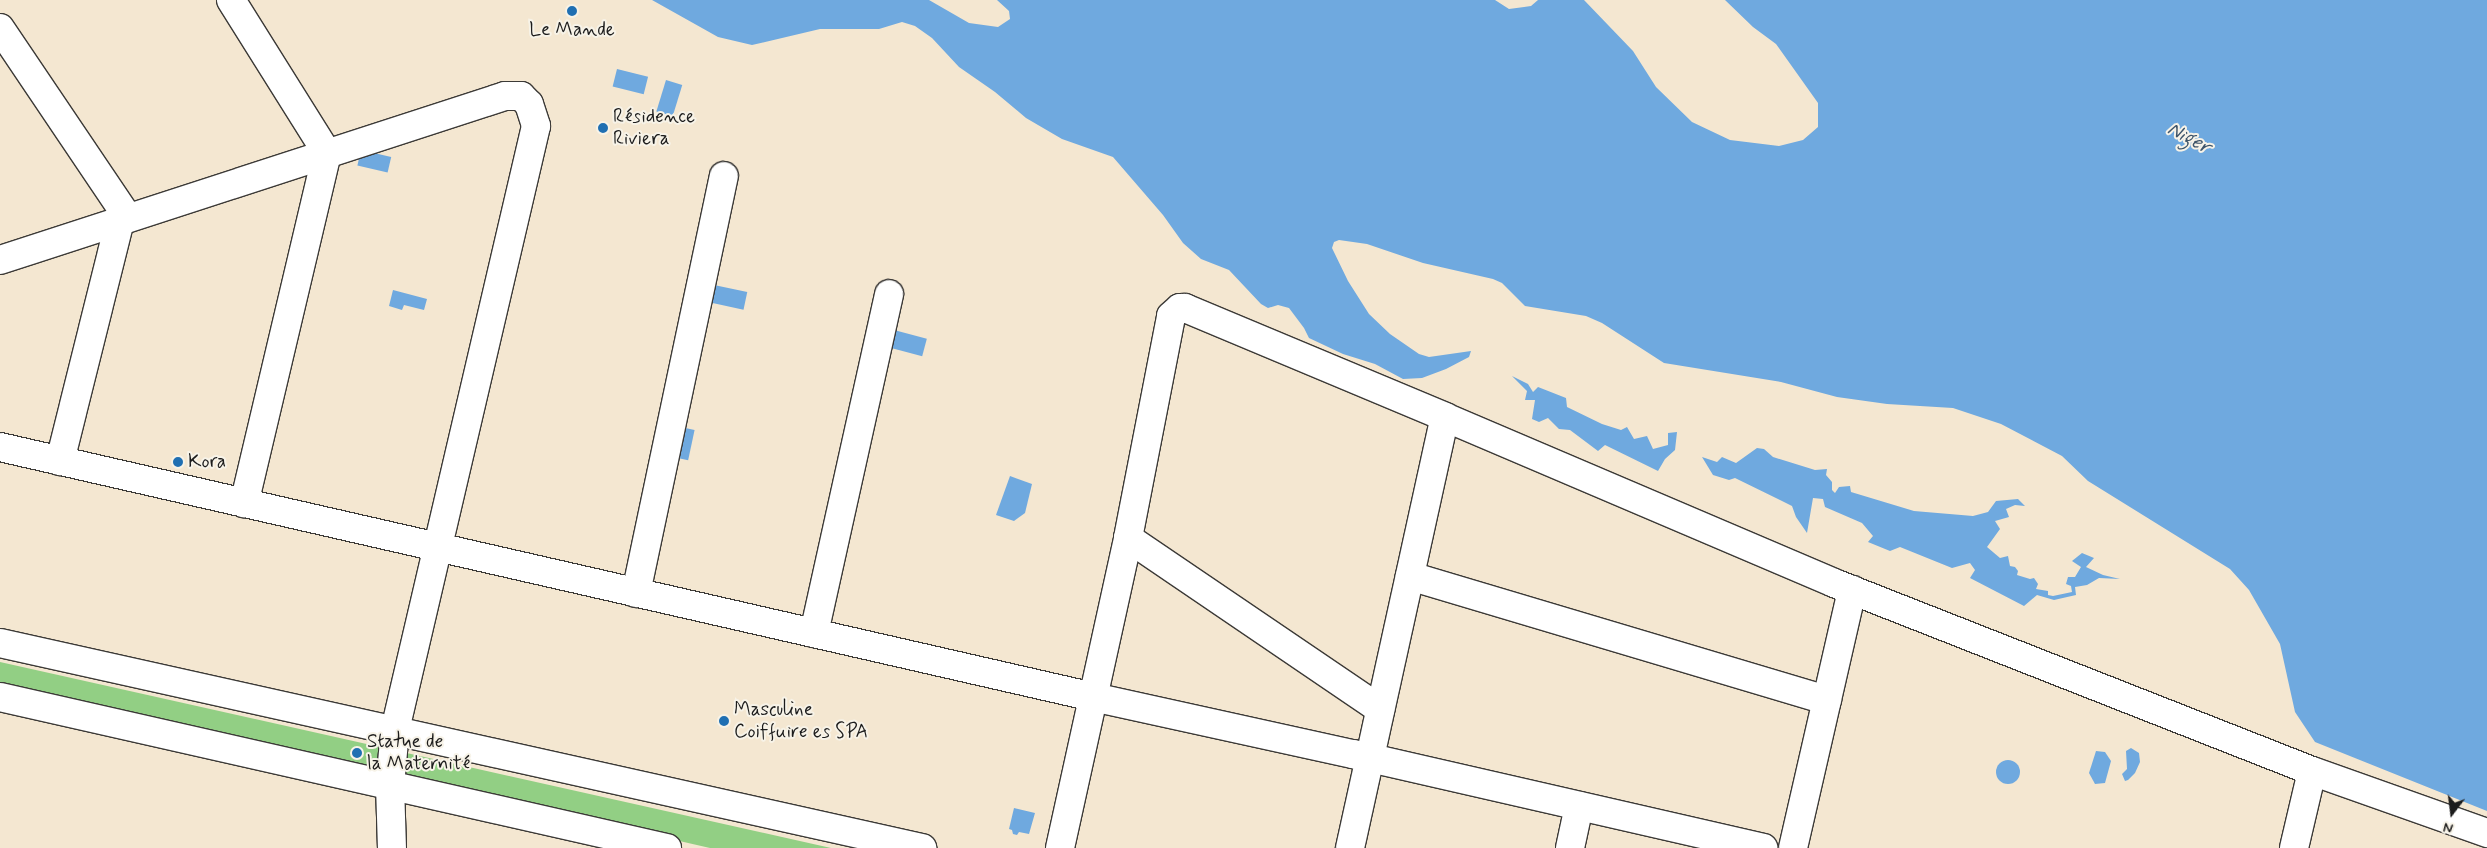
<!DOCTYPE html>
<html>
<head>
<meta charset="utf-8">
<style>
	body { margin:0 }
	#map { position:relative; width:2487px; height:848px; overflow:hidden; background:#f4e7d1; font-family:Mynerve,sans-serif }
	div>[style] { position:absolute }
	.green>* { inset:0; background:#92cf84 }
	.water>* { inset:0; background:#6fa9df; transform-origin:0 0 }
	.round { border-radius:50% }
	.roads { filter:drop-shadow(1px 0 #3c3a37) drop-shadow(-1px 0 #3c3a37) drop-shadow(0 1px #3c3a37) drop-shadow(0 -1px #3c3a37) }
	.minor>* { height:28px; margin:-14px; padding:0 14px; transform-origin:14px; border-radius:14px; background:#fff }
	.dots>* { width:14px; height:14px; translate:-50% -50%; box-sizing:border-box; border:2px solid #f7f3e8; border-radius:50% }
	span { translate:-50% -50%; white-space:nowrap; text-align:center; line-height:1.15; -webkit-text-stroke:4px #f7f3e8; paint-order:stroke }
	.poi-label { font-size:19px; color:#1c1c1c }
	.left { translate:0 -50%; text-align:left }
	.water-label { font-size:20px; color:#3d546a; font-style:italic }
	.north { position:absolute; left:2427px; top:788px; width:50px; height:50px; -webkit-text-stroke:4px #f7f3e8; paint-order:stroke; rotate:195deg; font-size:14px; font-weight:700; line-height:20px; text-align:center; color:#1c1c1c }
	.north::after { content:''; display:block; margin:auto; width:18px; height:22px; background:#1c1c1c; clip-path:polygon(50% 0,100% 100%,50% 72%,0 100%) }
</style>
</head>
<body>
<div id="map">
	<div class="green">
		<div style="clip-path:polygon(0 662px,831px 848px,710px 848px,0 685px)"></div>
	</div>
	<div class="water">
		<div style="clip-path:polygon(652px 0,929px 0,969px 23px,998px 27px,1010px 19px,1009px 11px,997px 0,1495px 0,1509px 9px,1531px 6px,1538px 0,1584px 0,1633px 51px,1656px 87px,1692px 122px,1730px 140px,1779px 146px,1803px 140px,1818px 127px,1818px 103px,1776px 44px,1753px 27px,1725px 0,2487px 0,2487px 811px,2315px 742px,2295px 712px,2280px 644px,2249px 590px,2230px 569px,2088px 481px,2062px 456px,2001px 424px,1953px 408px,1887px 404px,1837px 397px,1781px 382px,1664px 363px,1602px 323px,1586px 316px,1525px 306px,1502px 283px,1493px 279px,1423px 263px,1367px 244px,1339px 240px,1334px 242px,1332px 248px,1348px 281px,1369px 314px,1390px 334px,1419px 354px,1429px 357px,1471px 351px,1469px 357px,1446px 369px,1422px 378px,1403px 379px,1375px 364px,1343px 354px,1309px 338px,1304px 328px,1289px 308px,1278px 305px,1268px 308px,1261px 304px,1229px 270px,1201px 259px,1183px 243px,1163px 215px,1113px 157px,1062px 139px,1026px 118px,995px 92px,959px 67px,932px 38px,915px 26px,902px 22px,879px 29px,820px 29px,752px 45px,718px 37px)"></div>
		<div style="left:617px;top:69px;width:32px;height:18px;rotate:14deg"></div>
		<div style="left:666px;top:80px;width:17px;height:33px;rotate:17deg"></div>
		<div style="left:361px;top:150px;width:31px;height:16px;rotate:13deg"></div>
		<div style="left:714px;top:285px;width:34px;height:18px;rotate:12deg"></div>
		<div style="clip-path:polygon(393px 290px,427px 299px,424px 310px,404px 305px,402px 310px,389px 306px)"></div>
		<div style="left:894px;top:330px;width:34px;height:18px;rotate:15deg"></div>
		<div style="clip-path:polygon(1512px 376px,1528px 384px,1533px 392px,1538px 387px,1566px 398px,1567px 407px,1602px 424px,1621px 430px,1627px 427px,1634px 439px,1647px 436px,1653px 449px,1668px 445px,1668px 433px,1677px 432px,1675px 450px,1665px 459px,1658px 471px,1605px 445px,1598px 451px,1570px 430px,1559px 429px,1548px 418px,1539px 422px,1532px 419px,1535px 400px,1525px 400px,1527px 391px)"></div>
		<div style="left:676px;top:426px;width:19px;height:31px;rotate:12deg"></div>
		<div style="clip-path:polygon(1757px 448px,1764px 449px,1773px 457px,1815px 470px,1827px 469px,1826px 475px,1832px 482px,1832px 490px,1835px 493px,1839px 487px,1850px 486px,1851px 492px,1914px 511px,1973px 516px,1988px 512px,1996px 501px,2018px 499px,2025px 506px,2015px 505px,2006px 509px,2009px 517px,1995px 521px,2000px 529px,1987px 547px,2000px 558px,2008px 556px,2010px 566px,2015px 567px,2018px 571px,2017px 575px,2030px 579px,2034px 578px,2038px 584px,2036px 589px,2048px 591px,2048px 595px,2053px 596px,2072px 592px,2071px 586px,2066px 584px,2068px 577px,2075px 577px,2081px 567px,2072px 561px,2082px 553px,2094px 558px,2086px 567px,2103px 575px,2120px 579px,2099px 578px,2087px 585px,2075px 587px,2076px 595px,2054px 600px,2037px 595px,2024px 606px,1970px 578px,1975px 570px,1970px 563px,1952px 568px,1900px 547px,1890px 551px,1868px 542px,1873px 536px,1862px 523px,1825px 507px,1823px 499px,1813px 498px,1807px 533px,1796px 517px,1792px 506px,1735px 478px,1729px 480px,1713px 475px,1702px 457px,1717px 462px,1722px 457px,1736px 463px)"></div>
		<div style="clip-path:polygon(1010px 476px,1032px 484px,1025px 513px,1014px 521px,996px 515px)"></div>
		<div style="clip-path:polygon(2131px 748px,2139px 753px,2140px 762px,2135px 773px,2128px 780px,2125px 781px,2122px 774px,2127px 769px,2126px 751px)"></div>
		<div style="clip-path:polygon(2096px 751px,2105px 752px,2111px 761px,2105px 783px,2095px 784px,2089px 773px)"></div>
		<div class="round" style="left:1996px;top:760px;width:24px;height:24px"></div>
		<div style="clip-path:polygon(1014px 808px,1035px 813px,1029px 834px,1019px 832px,1017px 835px,1013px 834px,1012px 830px,1009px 829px)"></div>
	</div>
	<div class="roads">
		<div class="minor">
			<div style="left:231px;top:0;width:181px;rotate:57.9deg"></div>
			<div style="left:327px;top:153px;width:360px;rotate:103.3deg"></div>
			<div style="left:0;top:28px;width:229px;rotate:56deg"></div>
			<div style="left:0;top:260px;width:531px;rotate:-17.99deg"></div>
			<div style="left:505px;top:96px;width:16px"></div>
			<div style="left:521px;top:96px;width:11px;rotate:45deg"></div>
			<div style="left:529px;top:104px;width:23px;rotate:72deg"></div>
			<div style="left:536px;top:126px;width:620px;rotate:103.14deg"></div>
			<div style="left:395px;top:730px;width:55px;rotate:95.2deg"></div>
			<div style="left:390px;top:785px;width:63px;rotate:88.2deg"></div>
			<div style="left:0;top:447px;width:1121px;rotate:12.88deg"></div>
			<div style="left:1093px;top:697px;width:266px;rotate:12.4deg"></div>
			<div style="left:1353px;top:754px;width:421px;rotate:12.9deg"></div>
			<div style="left:60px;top:461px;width:247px;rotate:-76deg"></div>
			<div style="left:1128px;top:538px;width:305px;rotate:34.2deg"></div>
			<div style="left:1410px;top:576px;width:435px;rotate:16.6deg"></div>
			<div style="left:636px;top:593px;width:426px;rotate:-78.1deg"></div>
			<div style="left:814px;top:633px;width:347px;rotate:-77.5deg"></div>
			<div style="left:0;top:643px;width:945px;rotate:12.54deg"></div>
			<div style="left:0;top:697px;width:684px;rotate:12.76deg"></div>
			<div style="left:1060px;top:848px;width:317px;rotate:-77.6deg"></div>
			<div style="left:1128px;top:538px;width:226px;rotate:-79deg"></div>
			<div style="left:1171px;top:316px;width:12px;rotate:-42deg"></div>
			<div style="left:1180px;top:308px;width:5px"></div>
			<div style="left:1185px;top:308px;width:282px;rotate:22.7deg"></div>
			<div style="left:1445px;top:417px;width:423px;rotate:23.1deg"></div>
			<div style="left:1834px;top:583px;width:514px;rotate:21.47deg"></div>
			<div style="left:2312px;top:771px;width:186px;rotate:19.5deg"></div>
			<div style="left:1350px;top:848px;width:441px;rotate:-77.6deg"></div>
			<div style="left:1570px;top:848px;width:43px;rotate:-77.9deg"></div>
			<div style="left:1793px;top:848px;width:265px;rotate:-77.1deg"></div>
			<div style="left:2294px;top:848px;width:79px;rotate:-76.8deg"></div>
		</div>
	</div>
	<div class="dots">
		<div style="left:572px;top:11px;background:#1f6fb2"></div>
		<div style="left:603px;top:128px;background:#1f6fb2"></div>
		<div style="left:178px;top:462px;background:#1f6fb2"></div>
		<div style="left:724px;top:721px;background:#1f6fb2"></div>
		<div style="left:357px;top:753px;background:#1f6fb2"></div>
	</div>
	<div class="poi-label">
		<span style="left:572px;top:30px">Le Mande</span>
		<span class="left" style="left:613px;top:128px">Résidence<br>Riviera</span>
		<span class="left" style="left:188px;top:462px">Kora</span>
		<span class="left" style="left:734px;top:721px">Masculine<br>Coiffuire es SPA</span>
		<span class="left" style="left:367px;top:753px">Statue de<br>la Maternité</span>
	</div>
	<div class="water-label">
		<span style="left:2189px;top:138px;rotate:28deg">Niger</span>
	</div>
	<div class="north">N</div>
</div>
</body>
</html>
